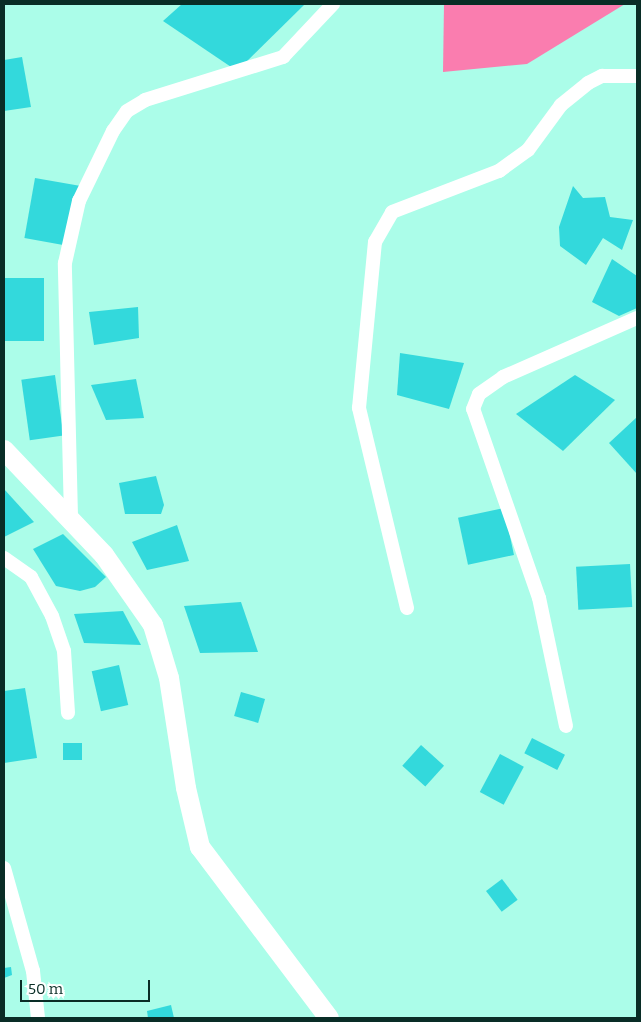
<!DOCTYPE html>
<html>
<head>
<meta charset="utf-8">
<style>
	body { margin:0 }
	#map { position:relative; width:641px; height:1022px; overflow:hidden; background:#abfde9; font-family:Bitter,serif }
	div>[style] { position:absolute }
	.forest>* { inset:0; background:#fa7daf }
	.building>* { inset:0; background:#33d9dc; transform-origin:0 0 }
	.street>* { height:14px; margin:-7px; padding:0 7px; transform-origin:7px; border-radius:7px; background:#fff }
	.secondary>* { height:20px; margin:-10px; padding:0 10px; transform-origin:10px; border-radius:10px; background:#fff }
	span { translate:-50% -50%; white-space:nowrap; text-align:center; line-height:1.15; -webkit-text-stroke:5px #fff; paint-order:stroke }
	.frame { position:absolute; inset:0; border:5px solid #092d26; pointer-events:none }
	.scale { position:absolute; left:20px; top:980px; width:130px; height:22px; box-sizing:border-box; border:2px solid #092d26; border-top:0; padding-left:6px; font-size:15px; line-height:18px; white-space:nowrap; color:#092d26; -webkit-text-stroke:4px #fff; paint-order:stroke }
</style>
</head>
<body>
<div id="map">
	<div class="forest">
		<div style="clip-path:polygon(444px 4px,625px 4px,527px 64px,443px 72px)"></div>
	</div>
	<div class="building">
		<div style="clip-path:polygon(182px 4px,305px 4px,237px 71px,163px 21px)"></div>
		<div style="clip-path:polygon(22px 57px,31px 107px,4px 111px,4px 60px)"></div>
		<div style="left:35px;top:178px;width:45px;height:61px;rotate:10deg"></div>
		<div style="clip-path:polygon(573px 186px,583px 198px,605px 197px,610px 217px,633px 220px,622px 250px,603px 238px,586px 265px,560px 246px,559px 227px)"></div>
		<div style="clip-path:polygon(612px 259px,637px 276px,637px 308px,619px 316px,592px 302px)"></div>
		<div style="left:4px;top:278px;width:40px;height:63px"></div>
		<div style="clip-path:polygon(138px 307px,139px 338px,94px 345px,89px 312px)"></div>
		<div style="clip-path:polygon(400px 353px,464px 363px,449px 409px,397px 395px)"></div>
		<div style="left:55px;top:375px;width:61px;height:34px;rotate:82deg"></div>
		<div style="clip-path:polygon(575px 375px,615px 400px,563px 451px,516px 414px)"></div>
		<div style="clip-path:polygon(136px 379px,144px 418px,106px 420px,91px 385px)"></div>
		<div style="clip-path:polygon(637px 417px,637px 474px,609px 443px)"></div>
		<div style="clip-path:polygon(156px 476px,164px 505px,161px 514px,125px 514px,119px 483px)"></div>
		<div style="clip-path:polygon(4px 489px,34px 522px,4px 537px)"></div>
		<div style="left:504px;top:508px;width:48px;height:47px;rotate:78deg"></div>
		<div style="clip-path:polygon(177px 525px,189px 561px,147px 570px,132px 542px)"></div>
		<div style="clip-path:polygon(63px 534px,106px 577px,95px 587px,80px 591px,56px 586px,33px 549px)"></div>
		<div style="left:630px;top:564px;width:43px;height:54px;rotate:87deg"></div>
		<div style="clip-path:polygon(241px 602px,258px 652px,200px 653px,184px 606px)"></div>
		<div style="clip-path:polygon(123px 611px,141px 645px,84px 643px,74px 614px)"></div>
		<div style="left:119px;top:665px;width:41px;height:28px;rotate:77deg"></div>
		<div style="clip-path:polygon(25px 688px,37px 758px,4px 763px,4px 691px)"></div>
		<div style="left:241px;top:692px;width:25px;height:25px;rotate:16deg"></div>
		<div style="left:532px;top:738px;width:37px;height:17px;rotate:27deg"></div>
		<div style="left:63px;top:743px;width:19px;height:17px"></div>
		<div style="left:421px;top:745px;width:31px;height:28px;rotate:42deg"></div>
		<div style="left:500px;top:754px;width:27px;height:43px;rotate:28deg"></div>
		<div style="left:502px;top:879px;width:26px;height:20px;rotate:53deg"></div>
		<div style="clip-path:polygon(11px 967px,12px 975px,4px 978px,4px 968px)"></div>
		<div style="clip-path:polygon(171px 1005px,174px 1018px,148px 1018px,147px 1011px)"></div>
	</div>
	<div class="street">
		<div style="left:71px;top:517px;width:254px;rotate:-91.4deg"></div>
		<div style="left:65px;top:263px;width:64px;rotate:-77.3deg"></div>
		<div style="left:79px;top:201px;width:78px;rotate:-64.1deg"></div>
		<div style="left:113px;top:131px;width:24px;rotate:-55deg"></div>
		<div style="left:127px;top:111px;width:21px;rotate:-31deg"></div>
		<div style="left:145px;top:100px;width:145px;rotate:-17.3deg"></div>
		<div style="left:283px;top:57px;width:73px;rotate:-46.7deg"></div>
		<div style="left:4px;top:558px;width:33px;rotate:35deg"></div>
		<div style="left:31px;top:577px;width:44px;rotate:61.7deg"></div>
		<div style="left:52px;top:616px;width:37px;rotate:71deg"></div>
		<div style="left:64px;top:651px;width:62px;rotate:86.3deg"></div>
		<div style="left:407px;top:608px;width:206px;rotate:-103.5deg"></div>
		<div style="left:359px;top:408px;width:167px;rotate:-84.5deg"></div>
		<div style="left:375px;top:242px;width:34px;rotate:-60deg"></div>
		<div style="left:392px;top:212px;width:115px;rotate:-21deg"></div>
		<div style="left:499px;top:171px;width:36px;rotate:-36deg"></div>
		<div style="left:528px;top:150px;width:56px;rotate:-53.7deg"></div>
		<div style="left:561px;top:105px;width:35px;rotate:-39deg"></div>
		<div style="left:588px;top:83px;width:16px;rotate:-27deg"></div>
		<div style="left:602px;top:76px;width:35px"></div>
		<div style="left:566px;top:726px;width:131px;rotate:-101.9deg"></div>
		<div style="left:539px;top:598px;width:200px;rotate:-109.2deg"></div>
		<div style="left:473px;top:409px;width:16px;rotate:-68deg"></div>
		<div style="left:479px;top:394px;width:29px;rotate:-35deg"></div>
		<div style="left:503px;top:377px;width:146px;rotate:-23.8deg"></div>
		<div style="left:4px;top:868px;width:107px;rotate:74.3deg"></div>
		<div style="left:33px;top:971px;width:47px;rotate:83.9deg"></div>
	</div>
	<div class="secondary">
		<div style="left:4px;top:450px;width:145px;rotate:46.4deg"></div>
		<div style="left:104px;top:555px;width:85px;rotate:55deg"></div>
		<div style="left:153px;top:625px;width:55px;rotate:73.2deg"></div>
		<div style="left:169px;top:678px;width:111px;rotate:81.2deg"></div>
		<div style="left:186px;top:788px;width:61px;rotate:76.7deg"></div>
		<div style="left:200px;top:847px;width:214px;rotate:53deg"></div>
	</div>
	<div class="frame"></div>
	<div class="scale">50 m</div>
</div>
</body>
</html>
